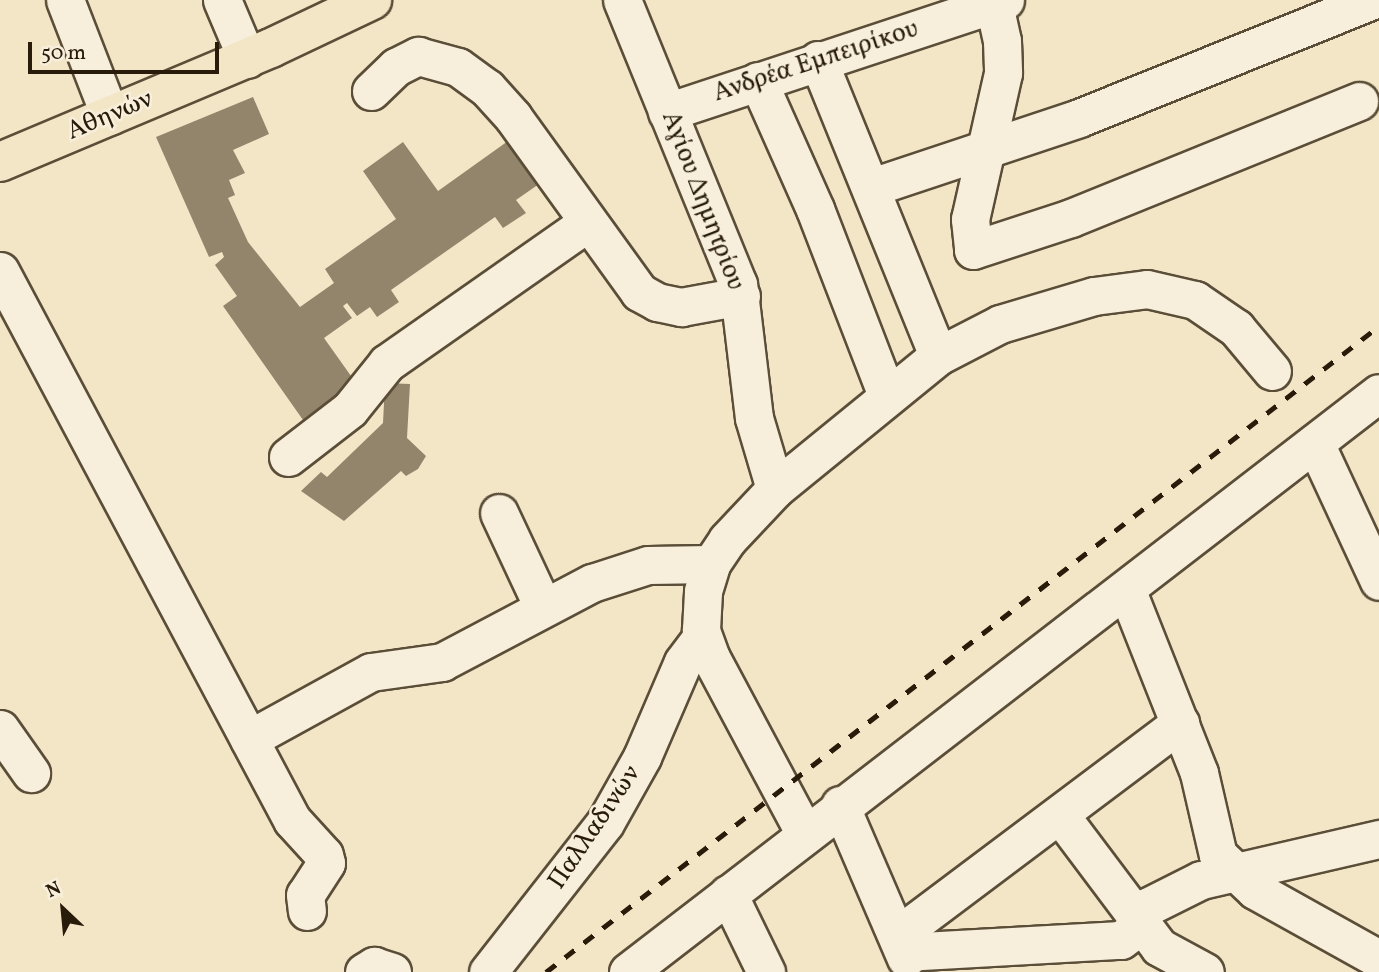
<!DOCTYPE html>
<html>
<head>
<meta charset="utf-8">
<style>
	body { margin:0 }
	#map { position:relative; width:1379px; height:972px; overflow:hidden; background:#f3e6c7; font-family:Vollkorn,serif }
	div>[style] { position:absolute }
	.building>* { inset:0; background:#92856c }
	.roads { filter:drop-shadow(2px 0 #5b4e38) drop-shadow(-2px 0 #5b4e38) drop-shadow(0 2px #5b4e38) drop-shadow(0 -2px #5b4e38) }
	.minor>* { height:37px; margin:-18.5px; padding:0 18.5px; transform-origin:18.5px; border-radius:18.5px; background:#f7efdb }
	.major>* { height:38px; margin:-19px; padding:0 19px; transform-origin:19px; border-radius:19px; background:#f3e6c7 }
	.rail>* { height:5px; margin-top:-2.5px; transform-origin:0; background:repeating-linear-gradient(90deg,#281b09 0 12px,transparent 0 24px) }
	span { translate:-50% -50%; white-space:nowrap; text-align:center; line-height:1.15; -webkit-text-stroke:5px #f7efdb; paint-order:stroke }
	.street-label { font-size:26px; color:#281b09 }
	.north { position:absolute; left:28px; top:874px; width:70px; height:70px; -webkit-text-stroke:5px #f7efdb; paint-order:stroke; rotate:334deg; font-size:19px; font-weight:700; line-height:28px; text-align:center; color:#281b09 }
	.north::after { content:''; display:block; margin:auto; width:24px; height:32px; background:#281b09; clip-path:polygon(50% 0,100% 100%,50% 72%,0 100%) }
	.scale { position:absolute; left:28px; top:42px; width:191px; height:32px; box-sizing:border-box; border:4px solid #281b09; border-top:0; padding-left:9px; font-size:21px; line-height:24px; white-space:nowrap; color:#281b09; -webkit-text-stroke:5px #f7efdb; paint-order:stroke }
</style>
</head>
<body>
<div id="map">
	<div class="building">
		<div style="clip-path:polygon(253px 97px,269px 134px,233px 150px,245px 173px,229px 180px,235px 195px,228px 198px,248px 242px,300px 307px,334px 283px,325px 269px,396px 219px,363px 171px,403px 142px,438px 191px,508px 141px,539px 184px,516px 200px,526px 213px,503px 228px,495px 217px,391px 290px,399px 302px,377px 317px,370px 307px,357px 316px,347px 303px,343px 306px,352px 318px,324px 338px,356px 383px,303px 420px,223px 306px,237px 296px,215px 265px,224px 257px,222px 252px,209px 257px,156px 137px)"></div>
		<div style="clip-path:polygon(385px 383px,410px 384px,407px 438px,426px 456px,418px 469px,406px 476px,401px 471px,344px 521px,301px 491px,321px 472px,327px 477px,383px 423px)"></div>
	</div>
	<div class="roads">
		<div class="minor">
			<div style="left:65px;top:0;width:124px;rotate:68.8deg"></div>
			<div style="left:222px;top:0;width:64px;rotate:67deg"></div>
			<div style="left:622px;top:0;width:307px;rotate:67.8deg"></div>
			<div style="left:738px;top:284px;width:135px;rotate:83.2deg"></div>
			<div style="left:754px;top:418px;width:74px;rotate:73.5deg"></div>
			<div style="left:993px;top:0;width:42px;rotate:77.6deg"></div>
			<div style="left:1002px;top:41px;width:32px;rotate:88deg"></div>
			<div style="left:1003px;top:73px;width:150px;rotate:102.7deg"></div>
			<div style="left:970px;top:219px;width:31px;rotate:84deg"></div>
			<div style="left:973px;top:250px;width:103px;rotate:-18.1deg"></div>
			<div style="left:1071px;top:218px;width:311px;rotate:-22.1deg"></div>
			<div style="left:818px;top:60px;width:319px;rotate:67.9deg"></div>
			<div style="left:758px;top:81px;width:140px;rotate:66deg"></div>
			<div style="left:815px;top:209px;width:200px;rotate:68.9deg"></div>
			<div style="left:371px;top:91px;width:35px;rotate:-44deg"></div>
			<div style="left:396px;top:67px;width:25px;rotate:-27deg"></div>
			<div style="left:418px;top:56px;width:41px;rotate:15.4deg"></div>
			<div style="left:458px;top:67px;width:36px;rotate:36deg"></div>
			<div style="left:487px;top:88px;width:39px;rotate:48deg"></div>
			<div style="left:513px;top:117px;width:216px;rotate:54.2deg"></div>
			<div style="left:639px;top:292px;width:21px;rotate:29deg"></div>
			<div style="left:657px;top:302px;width:25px;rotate:12deg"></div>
			<div style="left:681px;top:307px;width:61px;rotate:-10.4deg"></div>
			<div style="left:667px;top:112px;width:356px;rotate:-18.3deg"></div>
			<div style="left:872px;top:187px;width:218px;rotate:-18.4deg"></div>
			<div style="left:1079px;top:118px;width:316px;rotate:-21.9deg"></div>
			<div style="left:0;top:271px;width:622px;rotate:61.99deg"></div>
			<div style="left:292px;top:820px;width:47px;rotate:47.6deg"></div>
			<div style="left:324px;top:855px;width:8px;rotate:76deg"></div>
			<div style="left:326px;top:863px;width:38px;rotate:123deg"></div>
			<div style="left:305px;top:895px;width:16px;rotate:83deg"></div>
			<div style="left:1315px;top:443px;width:152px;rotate:65.1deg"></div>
			<div style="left:288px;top:457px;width:78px;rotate:-37.7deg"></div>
			<div style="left:350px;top:409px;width:59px;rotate:-51.2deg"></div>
			<div style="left:387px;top:363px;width:244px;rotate:-35deg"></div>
			<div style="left:499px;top:513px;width:104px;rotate:64.9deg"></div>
			<div style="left:1127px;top:591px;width:196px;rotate:68.4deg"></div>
			<div style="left:1199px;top:773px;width:84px;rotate:77deg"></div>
			<div style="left:1218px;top:855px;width:51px;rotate:43.4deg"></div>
			<div style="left:1255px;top:890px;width:142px;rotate:29.1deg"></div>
			<div style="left:0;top:729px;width:54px;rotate:54.8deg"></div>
			<div style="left:249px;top:739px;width:139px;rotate:-28.8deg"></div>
			<div style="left:371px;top:672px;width:72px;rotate:-8deg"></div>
			<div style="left:442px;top:662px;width:170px;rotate:-27.8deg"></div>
			<div style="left:592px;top:583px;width:59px;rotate:-17.8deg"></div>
			<div style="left:648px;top:565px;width:63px;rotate:-0.9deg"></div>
			<div style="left:840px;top:805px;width:167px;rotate:66.7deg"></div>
			<div style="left:1060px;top:815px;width:165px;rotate:53.1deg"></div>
			<div style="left:1159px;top:947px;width:52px;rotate:28.5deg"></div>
			<div style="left:804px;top:832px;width:197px;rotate:-118.1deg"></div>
			<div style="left:711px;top:658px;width:30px;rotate:-110deg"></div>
			<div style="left:701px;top:630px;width:39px;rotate:-87deg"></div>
			<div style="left:703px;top:591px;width:28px;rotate:-73deg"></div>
			<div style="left:711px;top:564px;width:29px;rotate:-56deg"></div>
			<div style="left:727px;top:540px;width:70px;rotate:-46.7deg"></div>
			<div style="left:775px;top:489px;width:210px;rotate:-39.2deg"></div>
			<div style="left:938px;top:356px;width:70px;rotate:-27.3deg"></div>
			<div style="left:1000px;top:324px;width:98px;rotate:-16.6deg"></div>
			<div style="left:1094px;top:296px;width:53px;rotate:-7.5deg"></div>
			<div style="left:1147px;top:289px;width:49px;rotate:12.9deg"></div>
			<div style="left:1195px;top:300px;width:50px;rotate:34.3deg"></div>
			<div style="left:1236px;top:328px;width:56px;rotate:50.1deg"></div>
			<div style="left:728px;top:894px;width:87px;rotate:64deg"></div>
			<div style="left:898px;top:935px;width:353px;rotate:-36.9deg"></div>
			<div style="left:904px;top:952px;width:217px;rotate:-3.2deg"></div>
			<div style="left:1121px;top:940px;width:15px;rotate:-37deg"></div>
			<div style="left:1133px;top:931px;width:28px;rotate:-60deg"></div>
			<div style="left:1147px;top:907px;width:60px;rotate:-26.6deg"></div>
			<div style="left:1201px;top:880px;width:183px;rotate:-13deg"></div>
			<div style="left:364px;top:972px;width:12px;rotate:-31deg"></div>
			<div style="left:374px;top:966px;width:19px;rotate:18deg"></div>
			<div style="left:488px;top:972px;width:189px;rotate:-51.9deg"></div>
			<div style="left:605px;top:823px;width:76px;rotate:-60.7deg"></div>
			<div style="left:642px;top:757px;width:103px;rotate:-66.7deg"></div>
			<div style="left:683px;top:662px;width:31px;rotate:-53deg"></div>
			<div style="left:628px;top:972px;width:948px;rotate:-37.63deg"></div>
		</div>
		<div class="major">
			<div style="left:0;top:162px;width:294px;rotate:-22.8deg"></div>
			<div style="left:271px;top:48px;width:112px;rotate:-25.4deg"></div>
		</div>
	</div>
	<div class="rail">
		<div style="left:546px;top:972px;width:1054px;rotate:-37.79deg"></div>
	</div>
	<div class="street-label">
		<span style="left:816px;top:62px;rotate:-18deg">Ανδρέα Εμπειρίκου</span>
		<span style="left:110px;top:116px;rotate:-23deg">Αθηνών</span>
		<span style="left:702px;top:201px;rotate:69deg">Αγίου Δημητρίου</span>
		<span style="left:595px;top:828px;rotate:-56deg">Παλλαδινών</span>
	</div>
	<div class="north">N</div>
	<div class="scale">50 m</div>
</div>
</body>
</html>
